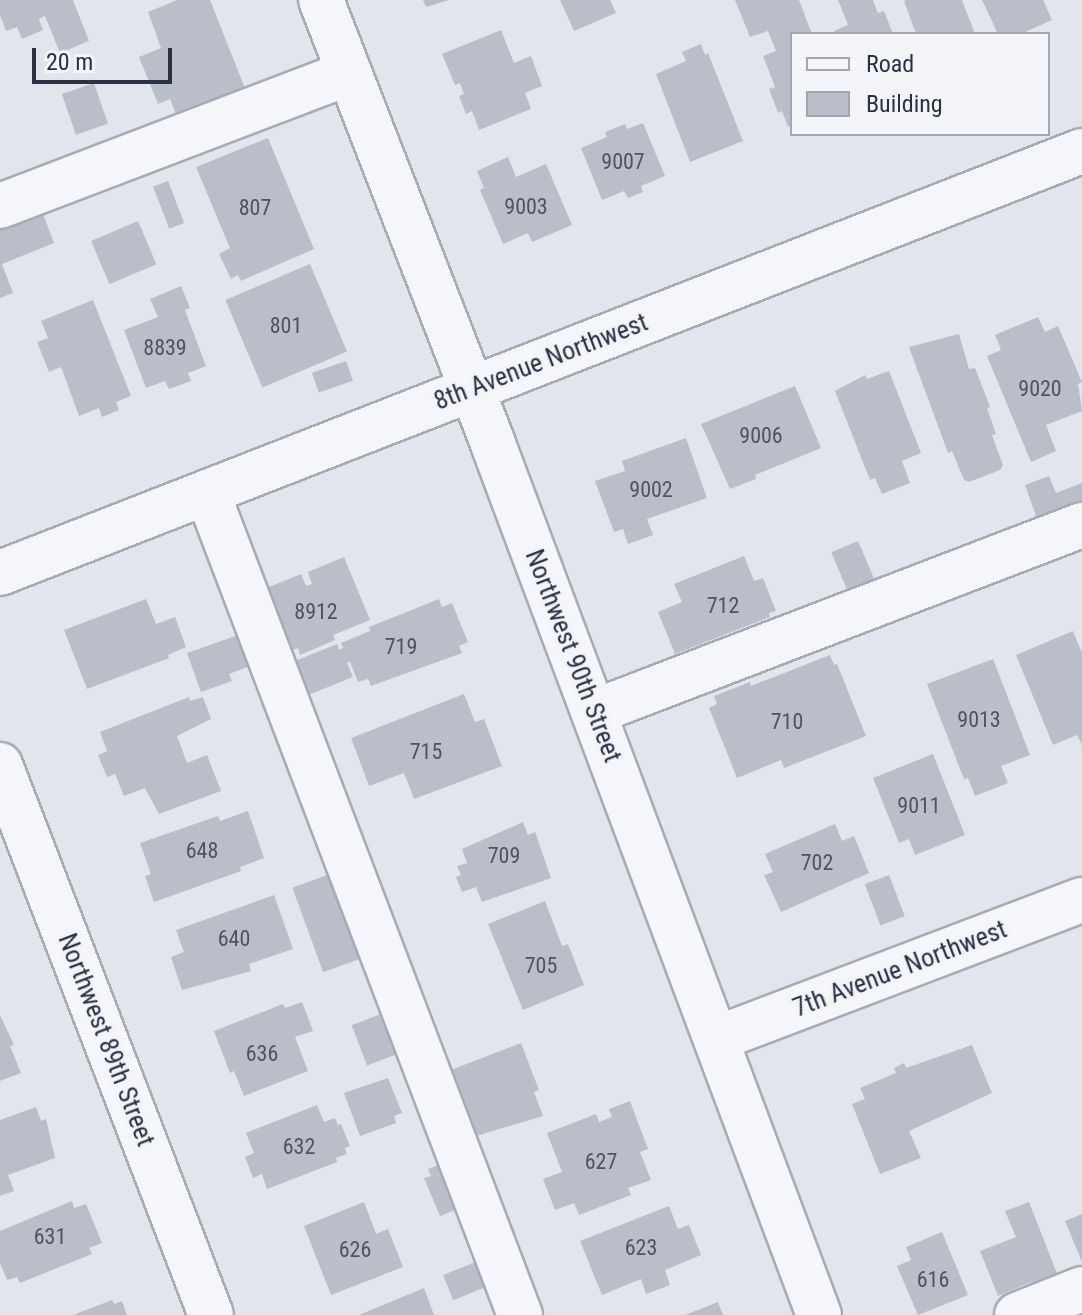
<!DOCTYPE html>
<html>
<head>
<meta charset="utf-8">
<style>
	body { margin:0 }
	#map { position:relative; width:1082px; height:1315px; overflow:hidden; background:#e2e5eb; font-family:"Roboto Condensed",sans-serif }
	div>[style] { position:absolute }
	.building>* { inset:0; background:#babec8; transform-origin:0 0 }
	.roads { filter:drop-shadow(2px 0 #a7abb5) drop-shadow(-2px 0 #a7abb5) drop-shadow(0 2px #a7abb5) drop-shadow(0 -2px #a7abb5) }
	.minor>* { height:44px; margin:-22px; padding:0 22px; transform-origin:22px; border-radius:22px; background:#f5f6f9 }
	span { translate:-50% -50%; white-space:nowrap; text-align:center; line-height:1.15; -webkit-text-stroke:7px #f2f4f8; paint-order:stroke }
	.number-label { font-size:22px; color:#4e5464 }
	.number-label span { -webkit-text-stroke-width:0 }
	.street-label { font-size:26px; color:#2a3143 }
	.legend { position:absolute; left:790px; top:32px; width:260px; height:104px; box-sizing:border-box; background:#f2f4f8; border:2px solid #a2a6b0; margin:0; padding:10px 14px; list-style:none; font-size:24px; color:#2a3143 }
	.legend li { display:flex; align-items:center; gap:16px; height:40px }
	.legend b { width:40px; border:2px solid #a2a6b0 }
	.scale { position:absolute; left:32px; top:48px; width:140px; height:36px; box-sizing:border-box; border:4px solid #2a3143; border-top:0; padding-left:10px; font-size:24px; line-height:28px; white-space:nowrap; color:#2a3143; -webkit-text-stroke:6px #f2f4f8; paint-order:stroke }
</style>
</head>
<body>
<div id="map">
	<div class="building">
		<div style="clip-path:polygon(0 0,73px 0,89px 41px,60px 53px,45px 16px,39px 19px,43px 30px,22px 39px,17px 27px,6px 31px,0 15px)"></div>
		<div style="clip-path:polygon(177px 0,210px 0,248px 96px,179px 123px,170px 99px,158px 104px,139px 57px,161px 48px,148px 12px)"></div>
		<div style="clip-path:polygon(423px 0,449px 0,426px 7px)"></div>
		<div style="clip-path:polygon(560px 0,610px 0,616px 13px,574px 31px)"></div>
		<div style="clip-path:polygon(735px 0,799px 0,812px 34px,792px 34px,792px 125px,788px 127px,782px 111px,778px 113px,769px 89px,775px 87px,763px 56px,776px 51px,768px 31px,750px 37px)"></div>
		<div style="clip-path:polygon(838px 0,873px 0,878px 13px,884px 11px,893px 34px,835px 34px,834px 31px,848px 25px)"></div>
		<div style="clip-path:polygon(907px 0,962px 0,975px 34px,916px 34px,904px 1px)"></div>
		<div style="clip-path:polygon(982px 0,1043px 0,1052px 20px,1021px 34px,998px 34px)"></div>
		<div style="clip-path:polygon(501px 30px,514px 63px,531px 56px,542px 86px,525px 93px,531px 109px,479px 130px,472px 111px,466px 114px,459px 96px,464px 94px,460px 83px,455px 85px,442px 54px)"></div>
		<div style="clip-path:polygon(701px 44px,705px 55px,708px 53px,743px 141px,690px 162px,656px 74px,686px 61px,682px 52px)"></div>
		<div style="left:94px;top:83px;width:43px;height:34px;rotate:71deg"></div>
		<div style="clip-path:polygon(643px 123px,665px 176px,641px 186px,643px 192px,628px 198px,624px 191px,602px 200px,581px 148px,607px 137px,605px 132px,625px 124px,627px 129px)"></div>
		<div style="clip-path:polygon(268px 138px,314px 249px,241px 281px,238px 275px,231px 279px,219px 254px,230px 248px,196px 167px)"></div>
		<div style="clip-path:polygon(508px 157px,516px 177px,546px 164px,572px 225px,532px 242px,528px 233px,503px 244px,480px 190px,484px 188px,477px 171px)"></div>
		<div style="left:168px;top:181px;width:45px;height:16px;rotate:69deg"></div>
		<div style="clip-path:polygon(42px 211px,54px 243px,2px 264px,13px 293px,0 298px,0 227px)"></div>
		<div style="left:138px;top:221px;width:47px;height:51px;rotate:67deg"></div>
		<div style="left:310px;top:264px;width:95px;height:92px;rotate:67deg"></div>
		<div style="clip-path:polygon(181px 286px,190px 308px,185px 310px,206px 366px,188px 373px,191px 381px,169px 389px,165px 381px,146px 388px,124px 330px,158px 317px,150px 299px)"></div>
		<div style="clip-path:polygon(93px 300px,131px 396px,116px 402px,119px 410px,102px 417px,99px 408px,79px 416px,61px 367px,49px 372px,37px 342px,48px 338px,41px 321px)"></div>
		<div style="clip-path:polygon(1038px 317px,1045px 332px,1058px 326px,1082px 382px,1078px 384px,1082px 411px,1046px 425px,1056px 451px,1031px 462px,987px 356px,1001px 350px,995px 335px)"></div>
		<div style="clip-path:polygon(959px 334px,969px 369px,975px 368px,990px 407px,987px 408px,996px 434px,992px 435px,1003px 465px,1000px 470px,969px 482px,964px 480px,952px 451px,948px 453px,909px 347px)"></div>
		<div style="left:346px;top:361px;width:21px;height:36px;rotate:71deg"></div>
		<div style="clip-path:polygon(889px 371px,921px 453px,902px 461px,910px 483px,882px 494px,875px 478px,870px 480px,835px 391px,865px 375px,867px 379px)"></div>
		<div style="clip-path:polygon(795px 386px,821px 448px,755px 475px,756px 479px,730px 489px,701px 424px)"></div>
		<div style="clip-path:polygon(686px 438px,707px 498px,647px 519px,653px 535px,628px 544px,623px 529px,614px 532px,595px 481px,625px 471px,622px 461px)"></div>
		<div style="clip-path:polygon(1049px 476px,1056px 493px,1082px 483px,1082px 511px,1040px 527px,1025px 485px)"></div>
		<div style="left:858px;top:541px;width:52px;height:29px;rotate:67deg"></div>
		<div style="clip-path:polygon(744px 556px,754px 581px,763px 578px,776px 611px,769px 613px,770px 617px,675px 654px,658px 612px,682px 602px,674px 584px)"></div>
		<div style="clip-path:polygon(344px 557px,370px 620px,333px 635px,335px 640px,300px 655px,298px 648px,282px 654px,264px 589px,301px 574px,306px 586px,312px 584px,308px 572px)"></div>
		<div style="clip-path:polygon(146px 599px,156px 624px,175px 617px,186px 647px,168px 655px,169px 658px,87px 689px,64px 630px)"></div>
		<div style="clip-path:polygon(439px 599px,442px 607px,452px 603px,468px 642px,459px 646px,462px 653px,371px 686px,368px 679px,358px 682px,350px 662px,347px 663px,353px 677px,308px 695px,295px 661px,337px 644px,339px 650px,343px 648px,341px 643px,370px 631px,369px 627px)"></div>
		<div style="clip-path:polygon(1073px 631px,1082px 653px,1082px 745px,1077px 735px,1053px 745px,1016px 655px)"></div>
		<div style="clip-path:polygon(244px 633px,255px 664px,229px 674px,232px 681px,201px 692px,187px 653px)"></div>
		<div style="clip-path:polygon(830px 655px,834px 665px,837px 664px,866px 736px,784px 768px,781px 760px,737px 778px,709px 708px,717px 704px,714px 696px,750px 682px,751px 686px)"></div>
		<div style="clip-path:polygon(993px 659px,1030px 755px,1001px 766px,1008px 783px,975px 796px,968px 778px,964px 779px,927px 684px)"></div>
		<div style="clip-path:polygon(464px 694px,475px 722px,484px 719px,502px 766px,414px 799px,404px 773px,369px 786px,351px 738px)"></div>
		<div style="clip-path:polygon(189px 697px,190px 701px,203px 697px,211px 719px,177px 736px,187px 763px,207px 755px,221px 791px,159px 814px,145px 788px,124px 796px,115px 774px,107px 777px,98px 755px,107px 751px,100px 732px)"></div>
		<div style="clip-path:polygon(933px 754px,965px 835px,915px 855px,909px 839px,899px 843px,873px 778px)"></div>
		<div style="clip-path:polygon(248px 811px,264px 858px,240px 867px,241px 871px,154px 902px,145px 876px,151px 874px,140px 843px,218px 816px,220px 821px)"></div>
		<div style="clip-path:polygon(523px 822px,528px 835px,535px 832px,551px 878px,482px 902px,476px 887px,462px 892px,456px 877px,461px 875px,457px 866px,467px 863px,462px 849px)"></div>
		<div style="clip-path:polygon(835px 824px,842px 841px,854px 836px,869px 873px,781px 912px,764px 875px,773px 872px,765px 854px)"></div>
		<div style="left:330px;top:874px;width:90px;height:40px;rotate:70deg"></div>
		<div style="left:889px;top:875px;width:44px;height:26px;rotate:69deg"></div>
		<div style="clip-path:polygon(274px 895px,293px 949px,249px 964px,251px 971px,182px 990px,171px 957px,184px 952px,176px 930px)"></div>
		<div style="clip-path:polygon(545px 901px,562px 946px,568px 944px,584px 985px,523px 1010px,488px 924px)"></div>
		<div style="clip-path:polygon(302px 1002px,313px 1031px,295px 1037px,308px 1071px,244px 1096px,234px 1071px,230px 1073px,214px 1031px,283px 1004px,285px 1008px)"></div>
		<div style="left:389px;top:1011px;width:43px;height:40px;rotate:69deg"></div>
		<div style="clip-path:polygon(0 1015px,14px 1045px,10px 1046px,21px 1073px,0 1081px)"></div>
		<div style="clip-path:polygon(521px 1043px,539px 1090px,534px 1092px,543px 1116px,476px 1136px,451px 1070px)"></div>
		<div style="clip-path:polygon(972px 1045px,992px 1093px,909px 1131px,921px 1158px,880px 1174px,852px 1104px,865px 1099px,860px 1088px,896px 1073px,894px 1068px,904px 1063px,906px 1068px)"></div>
		<div style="clip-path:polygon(388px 1078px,402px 1113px,394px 1116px,396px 1123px,360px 1136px,344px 1093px)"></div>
		<div style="clip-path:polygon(630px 1101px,648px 1149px,640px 1152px,651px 1180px,628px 1188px,631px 1195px,579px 1215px,574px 1203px,555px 1210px,543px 1179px,562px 1172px,547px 1133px,596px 1114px,599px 1122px,612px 1117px,609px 1109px)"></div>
		<div style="clip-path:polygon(317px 1105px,324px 1122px,335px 1118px,338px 1125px,341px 1124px,350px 1146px,345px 1148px,347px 1154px,336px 1158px,337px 1162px,267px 1189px,262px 1174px,253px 1178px,245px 1157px,254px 1153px,246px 1133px)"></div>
		<div style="clip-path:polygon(36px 1107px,41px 1121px,46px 1119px,55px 1158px,8px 1175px,14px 1191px,0 1196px,0 1120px)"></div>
		<div style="clip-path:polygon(443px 1163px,465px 1206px,440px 1216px,424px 1178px,431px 1176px,428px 1169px)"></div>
		<div style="clip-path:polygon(72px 1201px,74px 1208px,86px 1204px,102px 1243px,89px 1248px,92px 1254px,20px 1283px,17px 1277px,7px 1280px,0 1263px,0 1231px)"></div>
		<div style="clip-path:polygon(364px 1202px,376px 1234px,388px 1229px,403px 1267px,331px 1295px,304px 1226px)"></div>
		<div style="clip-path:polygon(1029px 1202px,1063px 1289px,1038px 1300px,1031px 1282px,998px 1296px,980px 1251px,1016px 1237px,1005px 1211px)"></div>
		<div style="clip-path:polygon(669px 1206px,678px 1229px,689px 1225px,701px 1255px,665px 1270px,670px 1285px,646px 1294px,641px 1279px,602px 1295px,580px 1241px)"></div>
		<div style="clip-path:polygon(1082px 1214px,1082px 1262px,1065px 1221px)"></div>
		<div style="clip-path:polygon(942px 1232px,968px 1295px,918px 1315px,897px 1266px,911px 1260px,906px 1247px)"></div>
		<div style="left:483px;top:1259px;width:27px;height:43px;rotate:68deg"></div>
		<div style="clip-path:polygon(424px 1288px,434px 1315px,359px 1315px)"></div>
		<div style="clip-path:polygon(112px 1300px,114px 1304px,122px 1301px,127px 1315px,73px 1315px)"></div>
		<div style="clip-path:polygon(718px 1302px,723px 1315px,685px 1315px)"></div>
	</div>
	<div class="roads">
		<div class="minor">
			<div style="left:321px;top:0;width:476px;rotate:68.8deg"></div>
			<div style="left:493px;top:444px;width:930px;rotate:69.48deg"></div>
			<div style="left:0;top:206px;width:373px;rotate:-20.9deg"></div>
			<div style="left:207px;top:492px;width:881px;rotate:69.18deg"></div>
			<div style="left:0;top:573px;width:1161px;rotate:-21.31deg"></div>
			<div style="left:594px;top:712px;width:523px;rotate:-20.97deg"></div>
			<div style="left:0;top:765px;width:589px;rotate:69.01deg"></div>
			<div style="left:718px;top:1038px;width:389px;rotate:-20.8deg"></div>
			<div style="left:1017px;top:1315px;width:70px;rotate:-21.8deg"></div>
		</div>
	</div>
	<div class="number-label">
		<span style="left:623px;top:162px">9007</span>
		<span style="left:526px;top:207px">9003</span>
		<span style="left:255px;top:208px">807</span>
		<span style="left:286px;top:326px">801</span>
		<span style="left:165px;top:348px">8839</span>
		<span style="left:1040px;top:389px">9020</span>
		<span style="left:761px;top:436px">9006</span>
		<span style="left:651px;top:490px">9002</span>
		<span style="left:723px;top:606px">712</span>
		<span style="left:316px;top:612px">8912</span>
		<span style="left:401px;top:647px">719</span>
		<span style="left:979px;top:720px">9013</span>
		<span style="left:787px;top:722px">710</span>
		<span style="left:426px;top:752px">715</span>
		<span style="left:919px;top:806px">9011</span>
		<span style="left:202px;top:851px">648</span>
		<span style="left:504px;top:856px">709</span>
		<span style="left:817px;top:863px">702</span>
		<span style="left:234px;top:939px">640</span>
		<span style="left:541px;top:966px">705</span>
		<span style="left:262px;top:1054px">636</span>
		<span style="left:299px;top:1147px">632</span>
		<span style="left:601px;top:1162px">627</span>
		<span style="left:50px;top:1237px">631</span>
		<span style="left:641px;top:1248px">623</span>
		<span style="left:355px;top:1250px">626</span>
		<span style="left:933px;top:1280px">616</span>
	</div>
	<div class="street-label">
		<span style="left:541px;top:362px;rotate:-21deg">8th Avenue Northwest</span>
		<span style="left:573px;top:656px;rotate:69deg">Northwest 90th Street</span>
		<span style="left:900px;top:969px;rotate:-21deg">7th Avenue Northwest</span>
		<span style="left:106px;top:1040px;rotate:69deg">Northwest 89th Street</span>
	</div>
	<ul class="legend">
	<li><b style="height:10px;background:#f5f6f9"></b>Road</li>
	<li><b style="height:22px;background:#babec8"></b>Building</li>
	</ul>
	<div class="scale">20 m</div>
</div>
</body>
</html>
